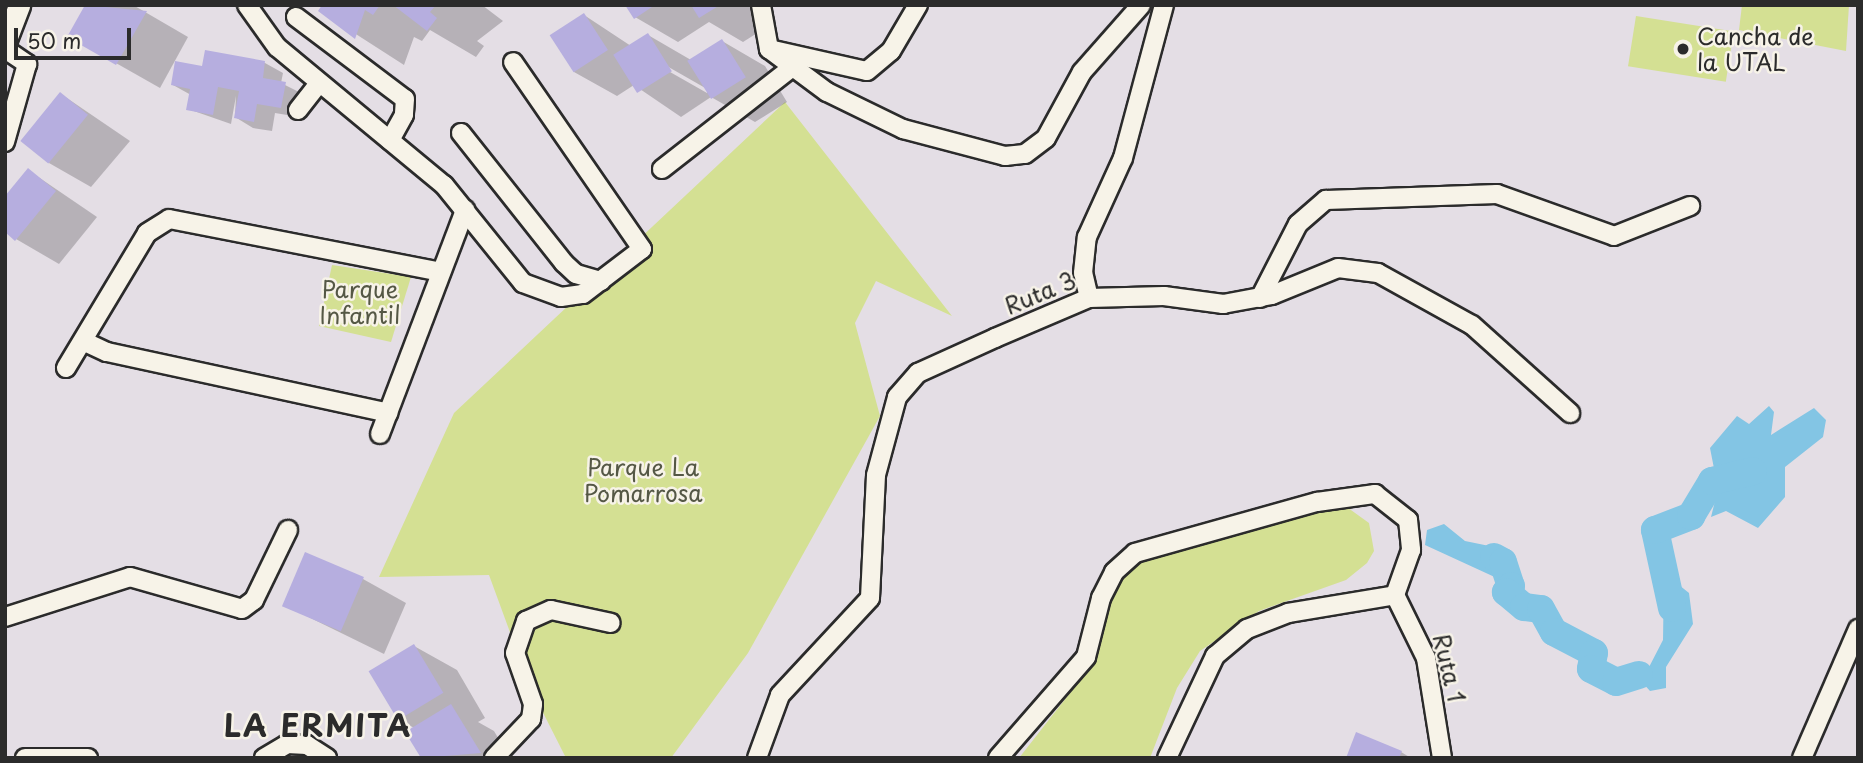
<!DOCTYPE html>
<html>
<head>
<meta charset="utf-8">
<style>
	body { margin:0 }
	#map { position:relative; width:1863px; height:763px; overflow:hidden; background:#e4dee5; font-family:"Playpen Sans",sans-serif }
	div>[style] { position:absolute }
	.green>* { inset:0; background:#d4e093; transform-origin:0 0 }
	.water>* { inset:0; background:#83c5e4 }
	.shadow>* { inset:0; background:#0003 }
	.river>* { height:28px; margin:-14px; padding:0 14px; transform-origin:14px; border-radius:14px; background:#83c5e4 }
	.building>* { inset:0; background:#b6aedf; transform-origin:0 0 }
	.roads { filter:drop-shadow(2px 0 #2b2b2b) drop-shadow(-2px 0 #2b2b2b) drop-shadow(0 2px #2b2b2b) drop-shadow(0 -2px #2b2b2b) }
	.minor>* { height:18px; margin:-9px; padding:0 9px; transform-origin:9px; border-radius:9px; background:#f7f3e8 }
	.tertiary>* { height:21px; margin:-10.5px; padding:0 10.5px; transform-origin:10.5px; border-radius:10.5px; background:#f7f3e8 }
	.dots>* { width:19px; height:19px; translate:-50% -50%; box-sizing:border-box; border:4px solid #f7f3e8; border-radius:50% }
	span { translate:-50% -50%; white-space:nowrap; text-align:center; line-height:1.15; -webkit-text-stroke:5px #f7f3e8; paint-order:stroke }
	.poi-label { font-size:23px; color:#2b2b2b }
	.left { translate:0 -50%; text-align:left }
	.park-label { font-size:23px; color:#555845 }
	.street-label { font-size:23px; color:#2b2b2b }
	.district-label { font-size:30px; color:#2b2b2b; font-weight:700; letter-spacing:2px }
	.frame { position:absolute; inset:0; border:7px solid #2b2b2b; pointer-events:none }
	.scale { position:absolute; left:14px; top:28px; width:117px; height:32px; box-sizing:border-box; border:4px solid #2b2b2b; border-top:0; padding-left:9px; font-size:21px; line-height:24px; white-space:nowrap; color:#2b2b2b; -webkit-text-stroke:5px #f7f3e8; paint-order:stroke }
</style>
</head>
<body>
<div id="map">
	<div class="green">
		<div style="clip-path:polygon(1742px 5px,1849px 5px,1846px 51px,1739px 30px)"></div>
		<div style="left:1636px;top:16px;width:99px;height:51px;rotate:9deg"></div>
		<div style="clip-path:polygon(785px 102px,952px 316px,876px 281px,855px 323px,880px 416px,748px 653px,671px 758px,566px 758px,530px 687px,489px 575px,379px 577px,454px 413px)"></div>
		<div style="clip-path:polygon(332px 265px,411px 277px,391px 342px,319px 326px)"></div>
		<div style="clip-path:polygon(1344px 505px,1369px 523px,1374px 551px,1367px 563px,1346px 580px,1259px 611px,1200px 651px,1177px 688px,1150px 758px,1019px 758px,1095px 661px,1108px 599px,1134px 563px)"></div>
	</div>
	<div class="water">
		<div style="clip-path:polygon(1769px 406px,1774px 412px,1771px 435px,1814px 408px,1826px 420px,1823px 437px,1785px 467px,1785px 497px,1758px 528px,1726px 511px,1711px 517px,1718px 489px,1710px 448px,1737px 416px,1749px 424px)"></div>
		<div style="clip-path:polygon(1444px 524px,1465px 541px,1504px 549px,1512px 578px,1506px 592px,1499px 579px,1425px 545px,1427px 530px)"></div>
		<div style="clip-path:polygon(1664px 573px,1689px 593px,1693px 624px,1666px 667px,1666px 688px,1650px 691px,1641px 681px,1625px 692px,1610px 688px,1608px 675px,1647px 671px,1663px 640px)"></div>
	</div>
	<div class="shadow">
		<div style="clip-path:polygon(87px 5px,133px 5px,188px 37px,160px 88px,70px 37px)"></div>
		<div style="clip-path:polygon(325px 5px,482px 5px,503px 21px,477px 41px,484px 46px,476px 57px,430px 30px,422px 41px,414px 37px,404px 65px,320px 11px)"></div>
		<div style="clip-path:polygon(628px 5px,767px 5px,776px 21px,743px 42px,709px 22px,678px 42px,635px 17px)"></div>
		<div style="clip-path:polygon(evenodd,584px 15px,631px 46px,648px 35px,691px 60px,722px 41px,765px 66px,787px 102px,755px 122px,711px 97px,681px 117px,634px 85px,617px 96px,574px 72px,584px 15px,665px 65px,707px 89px,707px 93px,663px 68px,665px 65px)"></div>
		<div style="clip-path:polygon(206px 52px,265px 63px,283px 73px,281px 83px,303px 94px,299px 117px,275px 113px,272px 131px,253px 128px,235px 117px,236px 96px,231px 124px,188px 109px,191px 95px,173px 85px,203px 68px)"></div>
		<div style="clip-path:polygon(61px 94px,130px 141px,91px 187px,49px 163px)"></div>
		<div style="clip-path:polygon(28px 170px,97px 217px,59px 264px,16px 239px)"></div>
		<div style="clip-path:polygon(363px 579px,406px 603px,384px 654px,284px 605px)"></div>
		<div style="clip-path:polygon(414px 646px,457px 670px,485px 718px,478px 722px,494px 731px,510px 758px,423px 758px,414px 728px,399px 719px)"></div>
		<div style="clip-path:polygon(1357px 735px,1401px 752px,1411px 758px,1348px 758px)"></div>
	</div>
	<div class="river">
		<div style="left:1494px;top:557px;width:10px;rotate:29deg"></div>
		<div style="left:1503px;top:562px;width:25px;rotate:72deg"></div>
		<div style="left:1511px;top:586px;width:8px;rotate:130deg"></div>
		<div style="left:1506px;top:592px;width:23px;rotate:40deg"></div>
		<div style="left:1524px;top:607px;width:17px;rotate:7deg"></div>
		<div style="left:1541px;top:609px;width:26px;rotate:61deg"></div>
		<div style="left:1554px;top:632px;width:45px;rotate:27.7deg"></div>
		<div style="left:1594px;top:653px;width:16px;rotate:101deg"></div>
		<div style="left:1591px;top:669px;width:28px;rotate:27deg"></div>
		<div style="left:1616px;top:682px;width:24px;rotate:-17deg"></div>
		<div style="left:1672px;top:608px;width:80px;rotate:-102.3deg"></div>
		<div style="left:1655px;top:530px;width:39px;rotate:-21deg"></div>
		<div style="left:1691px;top:516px;width:41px;rotate:-59deg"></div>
		<div style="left:1712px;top:481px;width:42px;rotate:-13.7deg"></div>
	</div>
	<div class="building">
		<div style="clip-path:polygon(85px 5px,147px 11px,116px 65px,67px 37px)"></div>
		<div style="clip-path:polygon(322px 5px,380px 5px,373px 15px,365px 10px,355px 39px,318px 11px)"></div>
		<div style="clip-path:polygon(393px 5px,436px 5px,430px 12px,437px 18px,427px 31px)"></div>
		<div style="clip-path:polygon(625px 5px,655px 5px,634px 19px)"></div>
		<div style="clip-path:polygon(691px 5px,720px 5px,699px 18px)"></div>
		<div style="left:584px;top:13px;width:44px;height:41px;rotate:57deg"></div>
		<div style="left:648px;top:33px;width:45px;height:41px;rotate:58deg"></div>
		<div style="left:722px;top:39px;width:45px;height:41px;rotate:58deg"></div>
		<div style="clip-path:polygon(205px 50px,265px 61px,263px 78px,286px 82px,281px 108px,257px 104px,254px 122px,234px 118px,239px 91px,218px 87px,213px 115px,186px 110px,190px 89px,171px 85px,175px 61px,202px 66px)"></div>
		<div style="left:60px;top:92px;width:36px;height:63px;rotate:39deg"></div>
		<div style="clip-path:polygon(28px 168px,56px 191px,15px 241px,5px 232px,5px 196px)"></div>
		<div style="left:305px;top:552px;width:64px;height:59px;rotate:23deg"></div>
		<div style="left:414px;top:644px;width:57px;height:53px;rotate:59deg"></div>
		<div style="clip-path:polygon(451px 704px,481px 753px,421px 758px,405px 732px)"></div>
		<div style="clip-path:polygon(1356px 732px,1402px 751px,1399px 758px,1346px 758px)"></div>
	</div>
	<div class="roads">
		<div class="minor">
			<div style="left:247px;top:5px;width:52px;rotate:54.5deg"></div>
			<div style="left:277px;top:47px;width:217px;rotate:39.6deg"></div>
			<div style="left:444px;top:185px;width:126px;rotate:51.1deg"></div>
			<div style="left:523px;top:283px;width:40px;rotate:20.2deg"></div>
			<div style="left:561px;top:297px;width:22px;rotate:-8deg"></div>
			<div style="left:583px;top:294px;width:74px;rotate:-37.3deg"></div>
			<div style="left:642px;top:249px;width:227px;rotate:-124.6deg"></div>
			<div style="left:761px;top:5px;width:45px;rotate:79.7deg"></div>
			<div style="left:769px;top:49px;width:72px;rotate:36.6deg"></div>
			<div style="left:827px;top:92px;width:85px;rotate:26deg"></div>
			<div style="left:903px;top:129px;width:106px;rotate:14.8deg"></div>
			<div style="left:1005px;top:156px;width:20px;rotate:-6deg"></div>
			<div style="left:1025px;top:154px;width:26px;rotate:-37deg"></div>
			<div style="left:1046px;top:138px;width:75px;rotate:-61.4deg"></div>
			<div style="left:1082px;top:72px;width:89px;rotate:-48.6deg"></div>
			<div style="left:296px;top:17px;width:136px;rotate:37deg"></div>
			<div style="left:405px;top:99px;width:16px;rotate:94deg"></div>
			<div style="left:404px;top:115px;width:29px;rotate:119deg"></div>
			<div style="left:5px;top:49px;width:27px;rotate:34deg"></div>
			<div style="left:27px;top:64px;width:81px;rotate:105.8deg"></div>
			<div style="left:769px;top:49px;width:100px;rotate:12.7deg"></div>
			<div style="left:867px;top:71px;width:31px;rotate:-40deg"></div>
			<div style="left:891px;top:51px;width:53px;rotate:-59.6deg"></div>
			<div style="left:298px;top:110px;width:34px;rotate:-52deg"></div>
			<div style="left:461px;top:133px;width:166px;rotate:51.6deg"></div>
			<div style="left:564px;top:263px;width:16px;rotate:43deg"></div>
			<div style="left:576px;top:274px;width:26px;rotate:16deg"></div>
			<div style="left:662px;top:169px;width:162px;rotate:-38deg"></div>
			<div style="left:1089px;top:298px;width:26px;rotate:-103deg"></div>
			<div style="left:1083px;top:273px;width:36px;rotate:-84deg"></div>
			<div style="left:1087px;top:237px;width:87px;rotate:-65.5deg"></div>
			<div style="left:1123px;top:158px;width:158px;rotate:-75deg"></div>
			<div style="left:1260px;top:298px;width:83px;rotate:-62.8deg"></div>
			<div style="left:1298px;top:224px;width:37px;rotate:-41deg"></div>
			<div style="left:1326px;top:200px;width:171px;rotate:-2deg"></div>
			<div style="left:1497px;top:194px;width:124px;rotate:19.7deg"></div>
			<div style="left:1614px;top:236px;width:82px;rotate:-21.5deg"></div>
			<div style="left:83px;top:341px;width:26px;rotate:25deg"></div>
			<div style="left:107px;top:352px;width:288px;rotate:12.2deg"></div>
			<div style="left:66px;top:368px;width:157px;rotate:-59deg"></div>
			<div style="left:147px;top:233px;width:26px;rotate:-32deg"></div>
			<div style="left:169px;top:219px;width:277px;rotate:11deg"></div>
			<div style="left:380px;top:434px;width:240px;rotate:-69.2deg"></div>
			<div style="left:1395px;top:595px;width:70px;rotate:63.8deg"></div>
			<div style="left:1426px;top:658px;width:101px;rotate:80.9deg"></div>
			<div style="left:5px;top:617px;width:131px;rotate:-17.7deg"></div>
			<div style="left:130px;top:577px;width:116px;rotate:15.9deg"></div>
			<div style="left:242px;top:609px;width:15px;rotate:-37deg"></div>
			<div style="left:254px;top:600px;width:78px;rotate:-64.1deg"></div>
			<div style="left:25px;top:758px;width:63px"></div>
			<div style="left:264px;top:758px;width:27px;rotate:-31deg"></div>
			<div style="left:287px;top:744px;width:20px;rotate:3deg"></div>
			<div style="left:307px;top:745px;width:24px;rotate:33deg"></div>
			<div style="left:494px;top:758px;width:54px;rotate:-46.5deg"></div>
			<div style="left:531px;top:719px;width:15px;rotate:-82deg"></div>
			<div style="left:533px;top:704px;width:54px;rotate:-109.4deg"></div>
			<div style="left:515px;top:653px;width:34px;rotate:-71deg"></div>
			<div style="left:526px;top:621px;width:27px;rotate:-24deg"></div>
			<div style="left:551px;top:610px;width:61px;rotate:12.2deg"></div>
			<div style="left:757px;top:758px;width:67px;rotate:-69.9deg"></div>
			<div style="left:780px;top:695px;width:132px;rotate:-47.1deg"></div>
			<div style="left:870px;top:598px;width:123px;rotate:-87.2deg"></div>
			<div style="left:876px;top:475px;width:81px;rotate:-74.9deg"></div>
			<div style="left:897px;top:397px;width:32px;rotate:-49deg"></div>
			<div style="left:918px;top:373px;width:85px;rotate:-24.4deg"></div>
			<div style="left:995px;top:338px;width:102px;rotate:-23.1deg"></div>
			<div style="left:1089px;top:298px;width:75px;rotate:-1.5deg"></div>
			<div style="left:1164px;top:296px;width:60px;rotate:7.7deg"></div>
			<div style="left:1223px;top:304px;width:50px;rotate:-10.4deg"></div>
			<div style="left:1272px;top:295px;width:71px;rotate:-22.2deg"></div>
			<div style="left:1338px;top:268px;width:40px;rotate:7.1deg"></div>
			<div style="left:1378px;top:273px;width:107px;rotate:29deg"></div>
			<div style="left:1472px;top:325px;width:132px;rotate:41.9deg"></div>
			<div style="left:998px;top:758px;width:134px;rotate:-48.9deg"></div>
			<div style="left:1086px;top:657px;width:61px;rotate:-75.7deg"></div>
			<div style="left:1101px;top:598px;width:29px;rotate:-63deg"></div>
			<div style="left:1114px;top:572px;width:28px;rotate:-42deg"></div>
			<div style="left:1135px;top:553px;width:189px;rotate:-15.7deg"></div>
			<div style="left:1317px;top:502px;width:59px;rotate:-7.9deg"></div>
			<div style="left:1375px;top:494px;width:42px;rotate:38.2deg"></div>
			<div style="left:1408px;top:520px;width:30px;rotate:84deg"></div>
			<div style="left:1411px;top:550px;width:48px;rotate:109.6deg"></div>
			<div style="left:1167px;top:758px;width:113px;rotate:-64.8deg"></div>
			<div style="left:1215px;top:656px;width:42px;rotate:-40.2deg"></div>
			<div style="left:1247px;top:629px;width:44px;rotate:-21.3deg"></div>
			<div style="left:1288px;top:613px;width:109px;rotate:-9.5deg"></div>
			<div style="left:1802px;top:758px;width:141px;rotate:-66.5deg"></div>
		</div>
		<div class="tertiary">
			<div style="left:5px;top:42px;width:40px;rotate:-69deg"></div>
		</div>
	</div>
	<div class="dots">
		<div style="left:1683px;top:49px;background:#2b2b2b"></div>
	</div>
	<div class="poi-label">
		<span class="left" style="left:1697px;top:49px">Cancha de<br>la UTAL</span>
	</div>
	<div class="park-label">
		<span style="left:360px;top:302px">Parque<br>Infantil</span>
		<span style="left:643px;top:480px">Parque La<br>Pomarrosa</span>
	</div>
	<div class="street-label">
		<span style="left:1040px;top:293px;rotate:-22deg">Ruta 3</span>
		<span style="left:1449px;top:668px;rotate:77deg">Ruta 1</span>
	</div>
	<div class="district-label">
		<span style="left:318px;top:725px">LA ERMITA</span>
	</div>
	<div class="frame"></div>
	<div class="scale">50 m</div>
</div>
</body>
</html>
